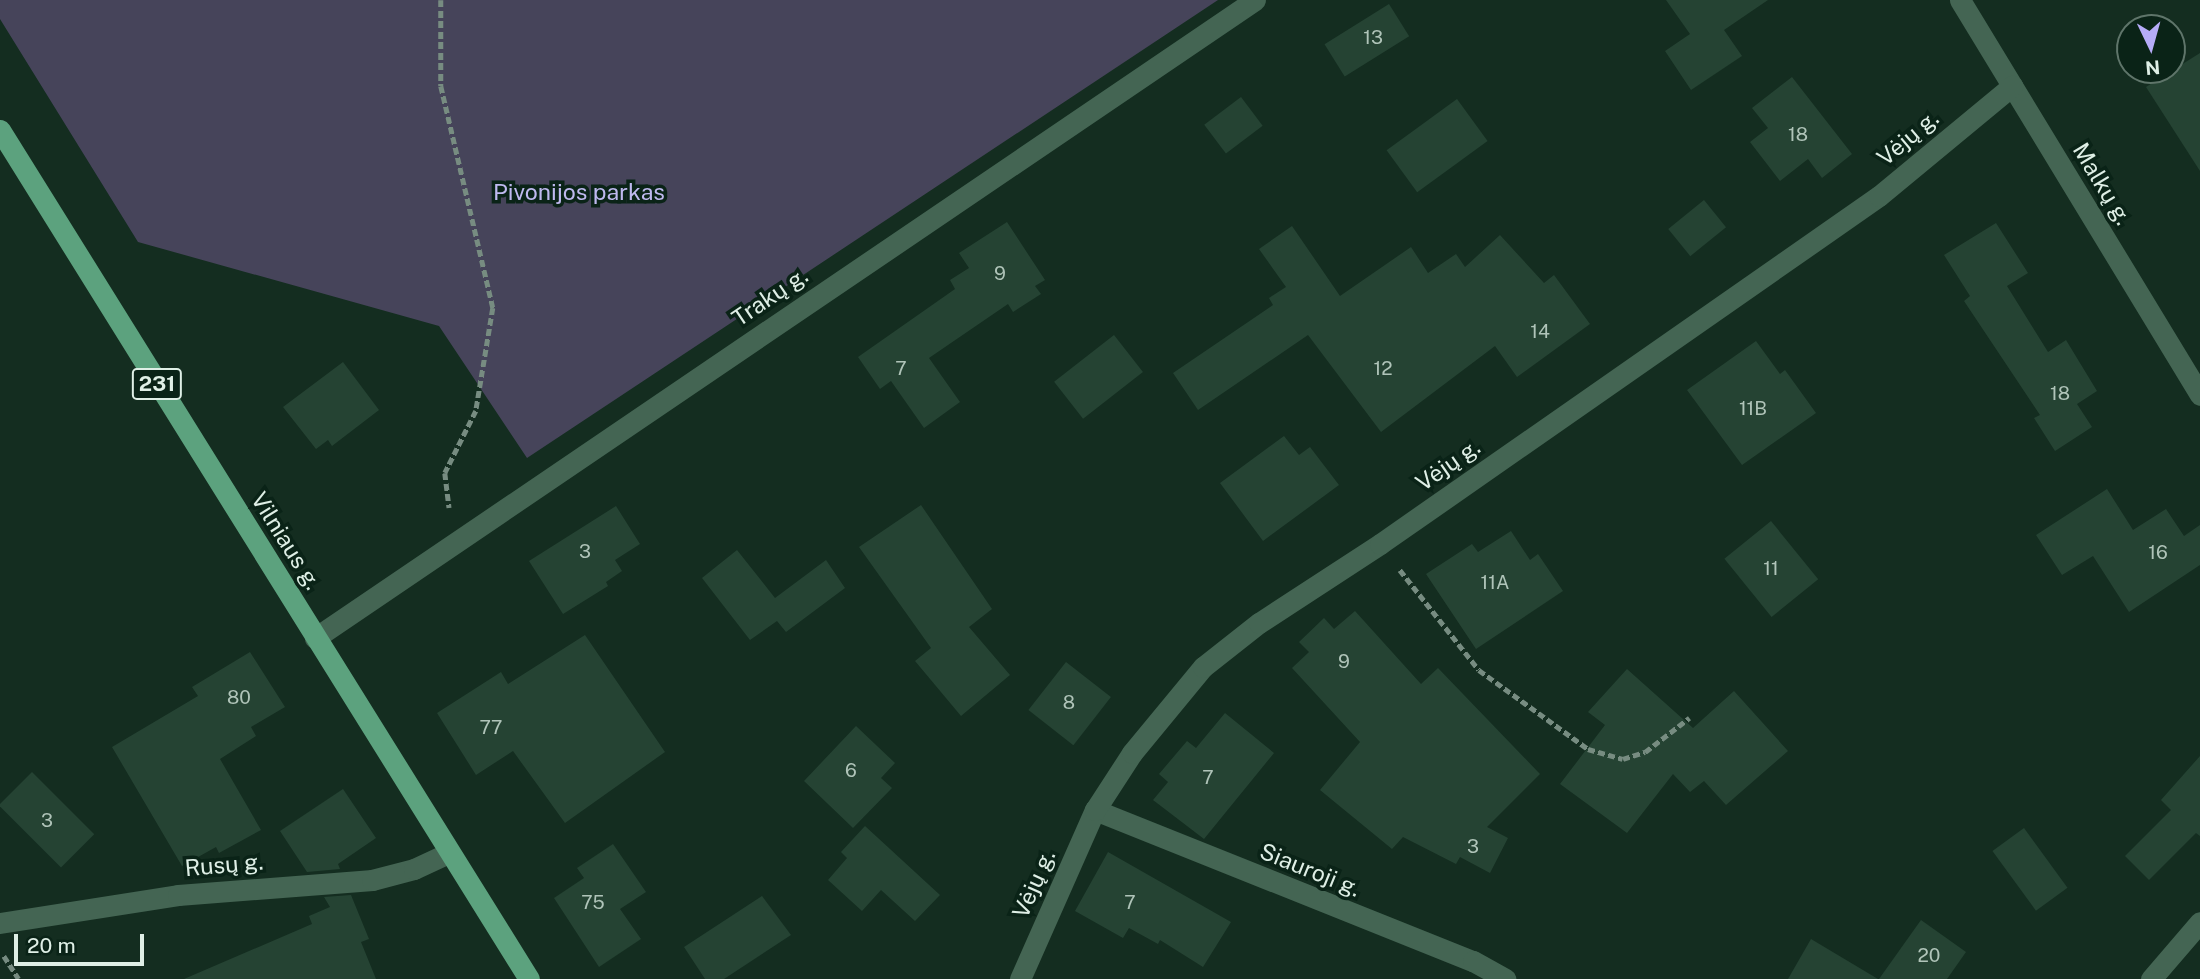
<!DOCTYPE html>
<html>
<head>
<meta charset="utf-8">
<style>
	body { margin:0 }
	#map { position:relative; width:2200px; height:979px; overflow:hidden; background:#142d20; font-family:"Public Sans",sans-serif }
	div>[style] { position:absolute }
	.green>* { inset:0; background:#46445a }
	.building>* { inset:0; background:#254333; transform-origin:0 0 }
	.path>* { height:4.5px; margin-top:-2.25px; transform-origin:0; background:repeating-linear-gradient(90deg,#778c81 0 7px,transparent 0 10.5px) }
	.street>* { height:21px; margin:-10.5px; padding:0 10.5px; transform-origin:10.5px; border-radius:10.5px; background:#446553 }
	.primary>* { height:21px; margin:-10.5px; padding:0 10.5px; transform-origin:10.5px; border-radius:10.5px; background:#5ca27e }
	span { translate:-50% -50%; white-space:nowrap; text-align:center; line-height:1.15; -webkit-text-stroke:7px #0a2317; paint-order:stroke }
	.number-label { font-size:19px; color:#b0c4b9 }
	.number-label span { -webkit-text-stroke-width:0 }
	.shield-label span { padding:2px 5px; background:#0a2317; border:2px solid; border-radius:5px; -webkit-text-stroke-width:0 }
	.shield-label { font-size:21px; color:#dfefe6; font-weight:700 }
	.street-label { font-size:23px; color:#dfefe6 }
	.park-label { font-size:23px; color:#bfb9ef }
	.north { position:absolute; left:2116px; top:14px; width:70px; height:70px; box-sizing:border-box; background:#0a2317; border:2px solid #5f756a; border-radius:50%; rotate:175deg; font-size:19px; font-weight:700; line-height:28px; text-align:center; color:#dfefe6 }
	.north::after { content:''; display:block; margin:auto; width:24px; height:32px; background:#b6acf8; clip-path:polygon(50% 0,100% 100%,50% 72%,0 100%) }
	.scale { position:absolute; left:14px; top:934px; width:130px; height:32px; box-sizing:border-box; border:4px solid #dfefe6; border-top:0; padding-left:9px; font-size:21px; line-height:24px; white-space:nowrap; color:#dfefe6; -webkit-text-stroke:5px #0a2317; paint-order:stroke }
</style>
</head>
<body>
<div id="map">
	<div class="green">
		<div style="clip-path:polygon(0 0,1218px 0,527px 458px,439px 326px,138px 242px,0 19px)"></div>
	</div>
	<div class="building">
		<div style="clip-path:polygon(1666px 0,1768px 0,1724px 30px,1742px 56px,1691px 90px,1665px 51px,1690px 34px)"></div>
		<div style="left:1389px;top:4px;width:38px;height:76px;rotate:58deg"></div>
		<div style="clip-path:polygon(2200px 53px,2200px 171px,2146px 87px)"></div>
		<div style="clip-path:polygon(1792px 77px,1852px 154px,1822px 178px,1808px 159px,1780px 181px,1750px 142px,1768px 128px,1752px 108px)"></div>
		<div style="left:1241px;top:97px;width:36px;height:46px;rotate:53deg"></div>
		<div style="left:1457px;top:99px;width:52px;height:87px;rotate:54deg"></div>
		<div style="left:1704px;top:200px;width:35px;height:46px;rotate:51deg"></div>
		<div style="clip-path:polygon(1007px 222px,1045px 280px,1035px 286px,1041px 294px,1013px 312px,1008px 304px,929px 358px,960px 402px,924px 428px,891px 381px,880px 389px,858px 357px,955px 289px,950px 280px,969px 268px,959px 253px)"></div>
		<div style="clip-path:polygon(1996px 223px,2028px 273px,2007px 286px,2048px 352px,2066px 340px,2097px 391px,2077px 404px,2092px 427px,2055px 451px,2034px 418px,2040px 415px,1964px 301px,1970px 296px,1944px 255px)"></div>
		<div style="clip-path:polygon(1292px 226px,1340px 296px,1411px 247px,1428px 273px,1456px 254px,1465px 267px,1500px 235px,1544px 283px,1554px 275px,1590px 324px,1517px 377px,1495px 346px,1381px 432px,1308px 335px,1198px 410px,1173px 373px,1273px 305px,1269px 298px,1286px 287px,1259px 249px)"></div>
		<div style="left:1114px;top:335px;width:47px;height:76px;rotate:52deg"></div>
		<div style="clip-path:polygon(1756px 341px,1780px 374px,1785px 370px,1816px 413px,1742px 465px,1687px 390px)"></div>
		<div style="clip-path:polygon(343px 362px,379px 410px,332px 446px,328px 440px,316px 449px,283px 407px)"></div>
		<div style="clip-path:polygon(1284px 436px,1299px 455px,1310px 447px,1339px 485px,1263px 541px,1220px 483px)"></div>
		<div style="clip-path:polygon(2107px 489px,2133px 530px,2166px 509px,2184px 536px,2200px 525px,2200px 565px,2129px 612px,2093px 556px,2062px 575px,2036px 535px)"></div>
		<div style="clip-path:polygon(921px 505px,992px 609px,969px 627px,1010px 675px,961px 716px,915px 661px,931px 648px,859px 547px)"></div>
		<div style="clip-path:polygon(616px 506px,640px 544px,615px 560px,622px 571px,606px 582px,608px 586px,563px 614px,529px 561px)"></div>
		<div style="left:1771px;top:521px;width:75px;height:60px;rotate:51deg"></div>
		<div style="clip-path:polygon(1511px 531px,1530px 560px,1538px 554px,1563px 591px,1476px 649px,1426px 574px,1472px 544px,1478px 552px)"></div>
		<div style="clip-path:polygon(737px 550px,775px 598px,826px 560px,845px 588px,786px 632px,777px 621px,750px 640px,702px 578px)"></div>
		<div style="clip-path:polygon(1355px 611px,1421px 684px,1438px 668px,1540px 774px,1487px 827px,1508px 838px,1490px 873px,1460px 857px,1456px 864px,1403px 837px,1392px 849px,1320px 790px,1360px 742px,1292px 668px,1309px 652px,1299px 642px,1324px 618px,1334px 629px)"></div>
		<div style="clip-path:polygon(585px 635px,665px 752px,565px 823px,513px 751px,476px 775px,437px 713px,501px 672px,508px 684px)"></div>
		<div style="clip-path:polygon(250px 652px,285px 707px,251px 727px,256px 736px,220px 759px,261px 830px,219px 853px,216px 847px,182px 866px,112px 747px,198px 696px,192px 687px)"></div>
		<div style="left:1066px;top:662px;width:57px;height:61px;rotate:38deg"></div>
		<div style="clip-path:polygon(1627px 669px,1693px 728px,1734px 691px,1788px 751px,1726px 805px,1704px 781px,1690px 792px,1673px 774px,1627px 833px,1560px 784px,1605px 725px,1588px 712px)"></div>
		<div style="clip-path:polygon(1225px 713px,1274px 753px,1204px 839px,1153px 800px,1168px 782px,1159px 774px,1187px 741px,1196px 748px)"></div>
		<div style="clip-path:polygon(856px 726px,895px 763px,881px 778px,892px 788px,853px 828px,804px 781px)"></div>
		<div style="clip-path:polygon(2200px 756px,2200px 836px,2196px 833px,2149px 880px,2125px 856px,2171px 810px,2161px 800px)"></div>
		<div style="left:32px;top:772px;width:88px;height:47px;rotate:45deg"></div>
		<div style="clip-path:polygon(343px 789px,376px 838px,338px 864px,340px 869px,307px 872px,280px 831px)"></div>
		<div style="clip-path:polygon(865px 826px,940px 895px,915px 921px,881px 890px,862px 911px,828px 880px,847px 858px,841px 852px)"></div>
		<div style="left:2024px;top:828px;width:74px;height:39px;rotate:54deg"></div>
		<div style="clip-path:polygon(613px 844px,646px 892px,620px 909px,641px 939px,599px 967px,554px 898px,584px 878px,577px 868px)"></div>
		<div style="clip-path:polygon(1108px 852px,1231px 922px,1203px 967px,1160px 940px,1158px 944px,1129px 928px,1123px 938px,1075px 911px)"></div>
		<div style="clip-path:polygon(351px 895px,369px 939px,361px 942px,376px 979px,184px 979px,312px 924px,309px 916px,330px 907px,324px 897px)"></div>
		<div style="clip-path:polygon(762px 896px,791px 935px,724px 979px,705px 979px,684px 947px)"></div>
		<div style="clip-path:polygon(1921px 920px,1966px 952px,1947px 979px,1879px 979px)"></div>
		<div style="clip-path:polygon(1811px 939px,1878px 979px,1788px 979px)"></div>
	</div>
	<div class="path">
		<div style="left:441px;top:0;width:86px;rotate:90deg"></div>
		<div style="left:441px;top:86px;width:228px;rotate:76.8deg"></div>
		<div style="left:493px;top:308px;width:104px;rotate:99.4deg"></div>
		<div style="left:476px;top:411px;width:69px;rotate:116.6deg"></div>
		<div style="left:445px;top:473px;width:35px;rotate:83deg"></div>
		<div style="left:1400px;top:570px;width:127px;rotate:51.7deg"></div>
		<div style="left:1479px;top:670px;width:135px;rotate:35.9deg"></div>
		<div style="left:1588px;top:749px;width:36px;rotate:16deg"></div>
		<div style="left:1623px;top:759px;width:23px;rotate:-18deg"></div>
		<div style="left:1645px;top:752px;width:56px;rotate:-37.7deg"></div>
		<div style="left:4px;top:956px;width:27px;rotate:57deg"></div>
	</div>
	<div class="street">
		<div style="left:1960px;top:0;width:462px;rotate:58.7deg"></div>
		<div style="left:315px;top:638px;width:1136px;rotate:-34.17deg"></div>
		<div style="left:1095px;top:810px;width:407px;rotate:21.8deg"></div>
		<div style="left:1473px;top:961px;width:37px;rotate:29deg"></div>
		<div style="left:0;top:923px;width:180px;rotate:-8.9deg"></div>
		<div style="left:178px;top:895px;width:195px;rotate:-4.4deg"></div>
		<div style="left:372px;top:880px;width:43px;rotate:-14.7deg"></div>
		<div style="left:414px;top:869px;width:38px;rotate:-25deg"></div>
		<div style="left:1020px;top:979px;width:185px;rotate:-66.1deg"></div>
		<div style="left:1095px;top:810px;width:68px;rotate:-57deg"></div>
		<div style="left:1132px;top:753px;width:112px;rotate:-50.5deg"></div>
		<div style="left:1203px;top:667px;width:71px;rotate:-38.2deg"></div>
		<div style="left:1259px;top:623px;width:145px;rotate:-33.1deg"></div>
		<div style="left:1380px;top:544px;width:608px;rotate:-34.89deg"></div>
		<div style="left:1879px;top:196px;width:173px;rotate:-39.6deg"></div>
		<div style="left:2151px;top:979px;width:75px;rotate:-49.3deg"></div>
	</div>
	<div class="primary">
		<div style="left:0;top:130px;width:1000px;rotate:58.07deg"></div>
	</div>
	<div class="number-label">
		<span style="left:1373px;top:38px">13</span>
		<span style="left:1798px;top:135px">18</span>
		<span style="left:1000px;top:274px">9</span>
		<span style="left:1540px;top:332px">14</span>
		<span style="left:901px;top:369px">7</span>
		<span style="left:1383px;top:369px">12</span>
		<span style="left:2060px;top:394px">18</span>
		<span style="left:1753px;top:409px">11B</span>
		<span style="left:585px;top:552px">3</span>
		<span style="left:2158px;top:553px">16</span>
		<span style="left:1771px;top:569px">11</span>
		<span style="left:1495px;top:583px">11A</span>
		<span style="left:1344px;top:662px">9</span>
		<span style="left:239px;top:698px">80</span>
		<span style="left:1069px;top:703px">8</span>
		<span style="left:491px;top:728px">77</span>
		<span style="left:851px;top:771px">6</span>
		<span style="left:1208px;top:778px">7</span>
		<span style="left:47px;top:821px">3</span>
		<span style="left:1473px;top:847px">3</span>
		<span style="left:593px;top:903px">75</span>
		<span style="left:1130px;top:903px">7</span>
		<span style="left:1929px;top:956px">20</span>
	</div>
	<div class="shield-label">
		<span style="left:157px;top:384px">231</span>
	</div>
	<div class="street-label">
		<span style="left:1908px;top:138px;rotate:-40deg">Vėjų g.</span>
		<span style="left:2102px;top:184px;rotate:59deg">Malkų g.</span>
		<span style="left:770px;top:297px;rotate:-34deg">Trakų g.</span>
		<span style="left:1448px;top:465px;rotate:-35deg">Vėjų g.</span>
		<span style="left:286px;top:541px;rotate:58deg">Vilniaus g.</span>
		<span style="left:224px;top:865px;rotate:-5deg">Rusų g.</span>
		<span style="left:1310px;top:870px;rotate:22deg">Siauroji g.</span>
		<span style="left:1034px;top:884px;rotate:-66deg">Vėjų g.</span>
	</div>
	<div class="park-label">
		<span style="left:579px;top:192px">Pivonijos parkas</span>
	</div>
	<div class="north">N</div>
	<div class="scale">20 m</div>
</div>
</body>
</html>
